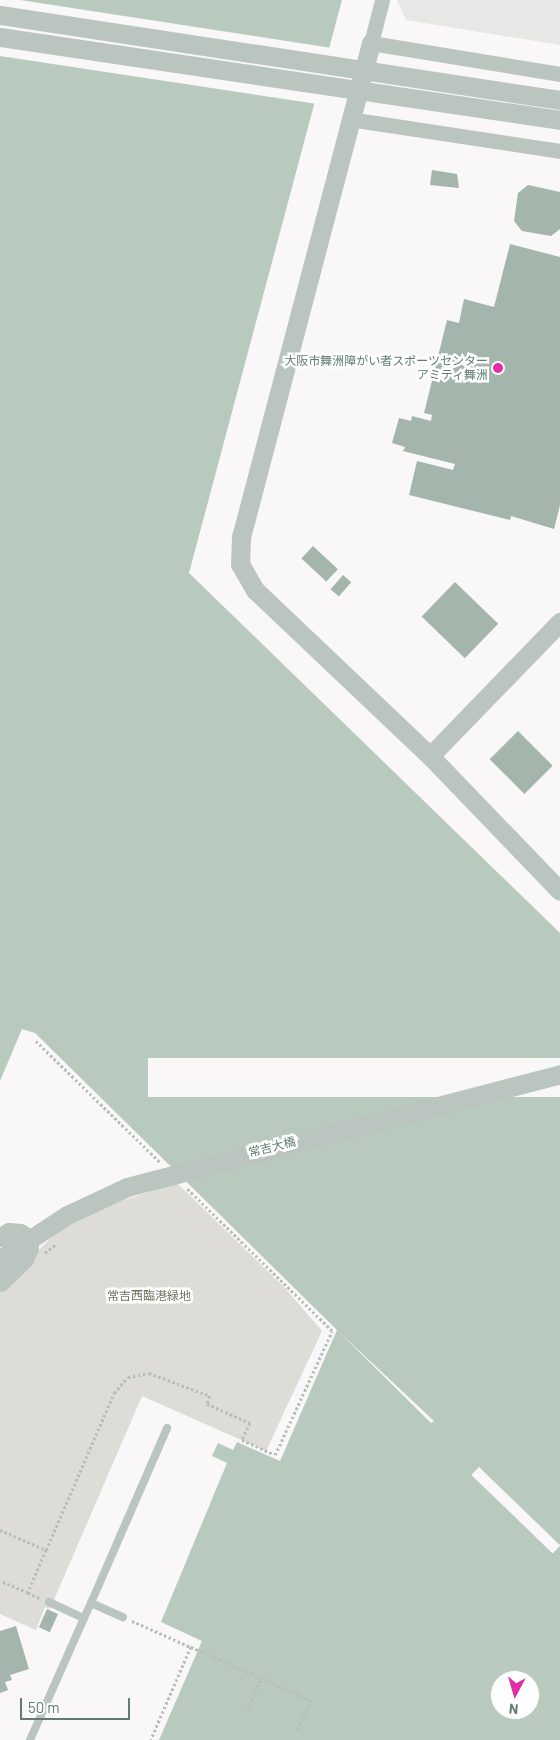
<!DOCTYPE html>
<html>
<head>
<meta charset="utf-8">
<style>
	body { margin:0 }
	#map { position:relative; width:560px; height:1740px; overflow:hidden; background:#f9f7f7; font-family:Barlow,"Noto Sans JP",sans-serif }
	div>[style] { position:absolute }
	.built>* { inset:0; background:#e7e8e6 }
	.green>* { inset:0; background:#dedcd6 }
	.water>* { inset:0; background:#b8c9be }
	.pier>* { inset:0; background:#f9f7f7; transform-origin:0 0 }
	.building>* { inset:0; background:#a4b5ac; transform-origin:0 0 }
	.path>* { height:2.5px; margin-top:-1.25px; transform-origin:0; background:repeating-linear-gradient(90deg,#b6beba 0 2.5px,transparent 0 5px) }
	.service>* { height:8px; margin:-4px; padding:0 4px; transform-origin:4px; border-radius:4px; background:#bbc5c0 }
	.minor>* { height:15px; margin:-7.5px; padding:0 7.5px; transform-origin:7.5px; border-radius:7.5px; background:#bbc5c0 }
	.tertiary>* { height:19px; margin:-9.5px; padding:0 9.5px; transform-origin:9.5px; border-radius:9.5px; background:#bbc5c0 }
	.dots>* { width:14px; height:14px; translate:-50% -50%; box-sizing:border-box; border:2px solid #fff; border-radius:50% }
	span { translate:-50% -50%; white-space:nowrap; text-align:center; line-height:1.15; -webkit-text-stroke:5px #fff; paint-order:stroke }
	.poi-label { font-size:12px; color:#5f7c6f }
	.right { translate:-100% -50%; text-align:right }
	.street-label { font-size:12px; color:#5f7c6f }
	.park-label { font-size:12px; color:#74725e }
	.north { position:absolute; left:490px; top:1670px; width:50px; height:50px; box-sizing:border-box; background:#fff; border:1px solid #bfcbc5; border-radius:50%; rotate:186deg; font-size:14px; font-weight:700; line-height:20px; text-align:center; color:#5f7c6f }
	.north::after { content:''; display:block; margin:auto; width:18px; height:22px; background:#e42da8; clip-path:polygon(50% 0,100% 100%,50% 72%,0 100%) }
	.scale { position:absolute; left:20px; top:1698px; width:110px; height:22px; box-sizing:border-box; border:2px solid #5f7c6f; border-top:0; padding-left:6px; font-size:15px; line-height:18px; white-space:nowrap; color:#5f7c6f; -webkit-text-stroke:4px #fff; paint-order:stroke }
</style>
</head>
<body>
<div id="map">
	<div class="built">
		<div style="clip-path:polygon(397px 0,560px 0,560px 45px,406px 20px)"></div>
	</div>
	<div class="green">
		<div style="clip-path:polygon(177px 1183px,285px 1288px,322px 1331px,266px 1451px,142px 1396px,50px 1609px,45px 1607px,36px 1630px,0 1614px,0 1288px,60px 1229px,114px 1203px)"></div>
	</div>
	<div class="water">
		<div style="clip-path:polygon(evenodd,0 0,342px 0,189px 573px,560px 933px,560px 1740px,159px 1740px,202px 1641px,161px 1622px,227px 1463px,212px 1456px,218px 1443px,233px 1450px,237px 1442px,280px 1461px,337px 1330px,35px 1033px,22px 1029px,0 1081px,0 0,500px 1680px,530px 1680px,530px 1710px,500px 1710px,500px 1680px)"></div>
	</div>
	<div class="pier">
		<div style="clip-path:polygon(0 0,20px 0,332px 48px,317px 104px,0 56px)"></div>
		<div style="left:560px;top:1058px;width:39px;height:412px;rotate:90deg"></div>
		<div style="clip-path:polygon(337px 1330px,434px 1421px,431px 1423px)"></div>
		<div style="left:479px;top:1467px;width:113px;height:11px;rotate:44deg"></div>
	</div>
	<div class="building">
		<div style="clip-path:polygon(432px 170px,457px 174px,459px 188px,430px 185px)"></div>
		<div style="clip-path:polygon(528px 185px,560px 192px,560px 229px,551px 236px,522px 231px,514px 221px,518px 193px)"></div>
		<div style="clip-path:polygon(510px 244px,560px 257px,560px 505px,554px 529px,511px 516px,510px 520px,409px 495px,417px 461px,453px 470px,455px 464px,403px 451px,405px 447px,392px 443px,399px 418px,411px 421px,412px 416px,431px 421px,432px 415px,424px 413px,447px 320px,459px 323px,464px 299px,494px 307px)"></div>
		<div style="left:313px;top:546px;width:34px;height:17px;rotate:43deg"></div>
		<div style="left:343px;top:575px;width:11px;height:19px;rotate:41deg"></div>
		<div style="left:455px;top:582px;width:60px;height:48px;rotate:44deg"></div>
		<div style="left:518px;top:731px;width:49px;height:40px;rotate:45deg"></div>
		<div style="left:47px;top:1609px;width:12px;height:20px;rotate:24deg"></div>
		<div style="clip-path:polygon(16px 1626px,29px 1669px,10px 1675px,12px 1680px,5px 1682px,8px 1690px,0 1693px,0 1631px)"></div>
	</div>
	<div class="path">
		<div style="left:36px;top:1041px;width:173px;rotate:44.3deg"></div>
		<div style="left:45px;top:1253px;width:14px;rotate:-39deg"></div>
		<div style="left:0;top:1530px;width:50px;rotate:23.5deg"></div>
		<div style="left:46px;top:1550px;width:47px;rotate:112.7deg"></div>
		<div style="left:28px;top:1593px;width:30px;rotate:-157deg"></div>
		<div style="left:46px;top:1550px;width:171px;rotate:-66.6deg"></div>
		<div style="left:114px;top:1393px;width:21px;rotate:-49deg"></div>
		<div style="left:128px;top:1377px;width:21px;rotate:-11deg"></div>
		<div style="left:149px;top:1373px;width:65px;rotate:20.7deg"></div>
		<div style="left:210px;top:1396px;width:9px;rotate:111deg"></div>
		<div style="left:207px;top:1404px;width:47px;rotate:23.8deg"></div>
		<div style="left:250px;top:1423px;width:19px;rotate:115deg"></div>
		<div style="left:242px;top:1440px;width:36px;rotate:24deg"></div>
		<div style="left:275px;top:1455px;width:136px;rotate:-65.3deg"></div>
		<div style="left:332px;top:1331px;width:203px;rotate:-135.6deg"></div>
		<div style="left:28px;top:1593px;width:13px;rotate:23deg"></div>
		<div style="left:132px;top:1621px;width:64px;rotate:23.8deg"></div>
		<div style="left:191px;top:1647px;width:101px;rotate:113.3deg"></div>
		<div style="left:191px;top:1647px;width:131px;rotate:23.8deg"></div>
		<div style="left:311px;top:1700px;width:35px;rotate:114deg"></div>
		<div style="left:247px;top:1710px;width:35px;rotate:-66deg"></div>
	</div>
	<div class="service">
		<div style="left:49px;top:1602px;width:38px;rotate:25deg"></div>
		<div style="left:84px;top:1618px;width:17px;rotate:-65deg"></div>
		<div style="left:91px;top:1603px;width:35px;rotate:24deg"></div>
		<div style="left:91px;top:1603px;width:191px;rotate:-66.5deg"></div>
		<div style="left:30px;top:1740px;width:133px;rotate:-66.1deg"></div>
	</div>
	<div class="minor">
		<div style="left:382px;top:0;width:44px;rotate:104.3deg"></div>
		<div style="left:371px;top:43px;width:192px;rotate:9.3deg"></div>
		<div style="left:349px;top:119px;width:213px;rotate:8.6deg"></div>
	</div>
	<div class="tertiary">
		<div style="left:0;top:15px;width:566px;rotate:8.63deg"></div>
		<div style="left:0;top:37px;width:566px;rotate:8.43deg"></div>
		<div style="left:371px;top:43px;width:511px;rotate:104.74deg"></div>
		<div style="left:241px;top:537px;width:27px;rotate:92deg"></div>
		<div style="left:240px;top:564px;width:30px;rotate:60deg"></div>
		<div style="left:255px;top:590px;width:241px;rotate:43.5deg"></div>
		<div style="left:430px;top:756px;width:187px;rotate:46.1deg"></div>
		<div style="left:430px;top:756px;width:187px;rotate:-45.9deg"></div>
		<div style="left:0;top:1237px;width:10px;rotate:-29deg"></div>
		<div style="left:9px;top:1232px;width:11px;rotate:5deg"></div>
		<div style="left:20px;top:1233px;width:7px;rotate:34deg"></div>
		<div style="left:26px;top:1237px;width:11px;rotate:75deg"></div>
		<div style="left:29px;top:1248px;width:12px;rotate:114deg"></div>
		<div style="left:24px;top:1259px;width:33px;rotate:136deg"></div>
		<div style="left:0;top:1259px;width:80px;rotate:-33.3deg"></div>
		<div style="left:67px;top:1215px;width:66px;rotate:-25deg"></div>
		<div style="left:127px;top:1187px;width:448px;rotate:-14.6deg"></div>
	</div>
	<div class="dots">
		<div style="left:498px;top:368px;background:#e42da8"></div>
	</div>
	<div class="poi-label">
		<span class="right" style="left:488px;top:368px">大阪市舞洲障がい者スポーツセンター<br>アミティ舞洲</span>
	</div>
	<div class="street-label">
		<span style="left:272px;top:1147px;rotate:-14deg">常吉大橋</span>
	</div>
	<div class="park-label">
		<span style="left:149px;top:1296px">常吉西臨港緑地</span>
	</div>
	<div class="north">N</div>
	<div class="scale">50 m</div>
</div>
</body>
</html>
